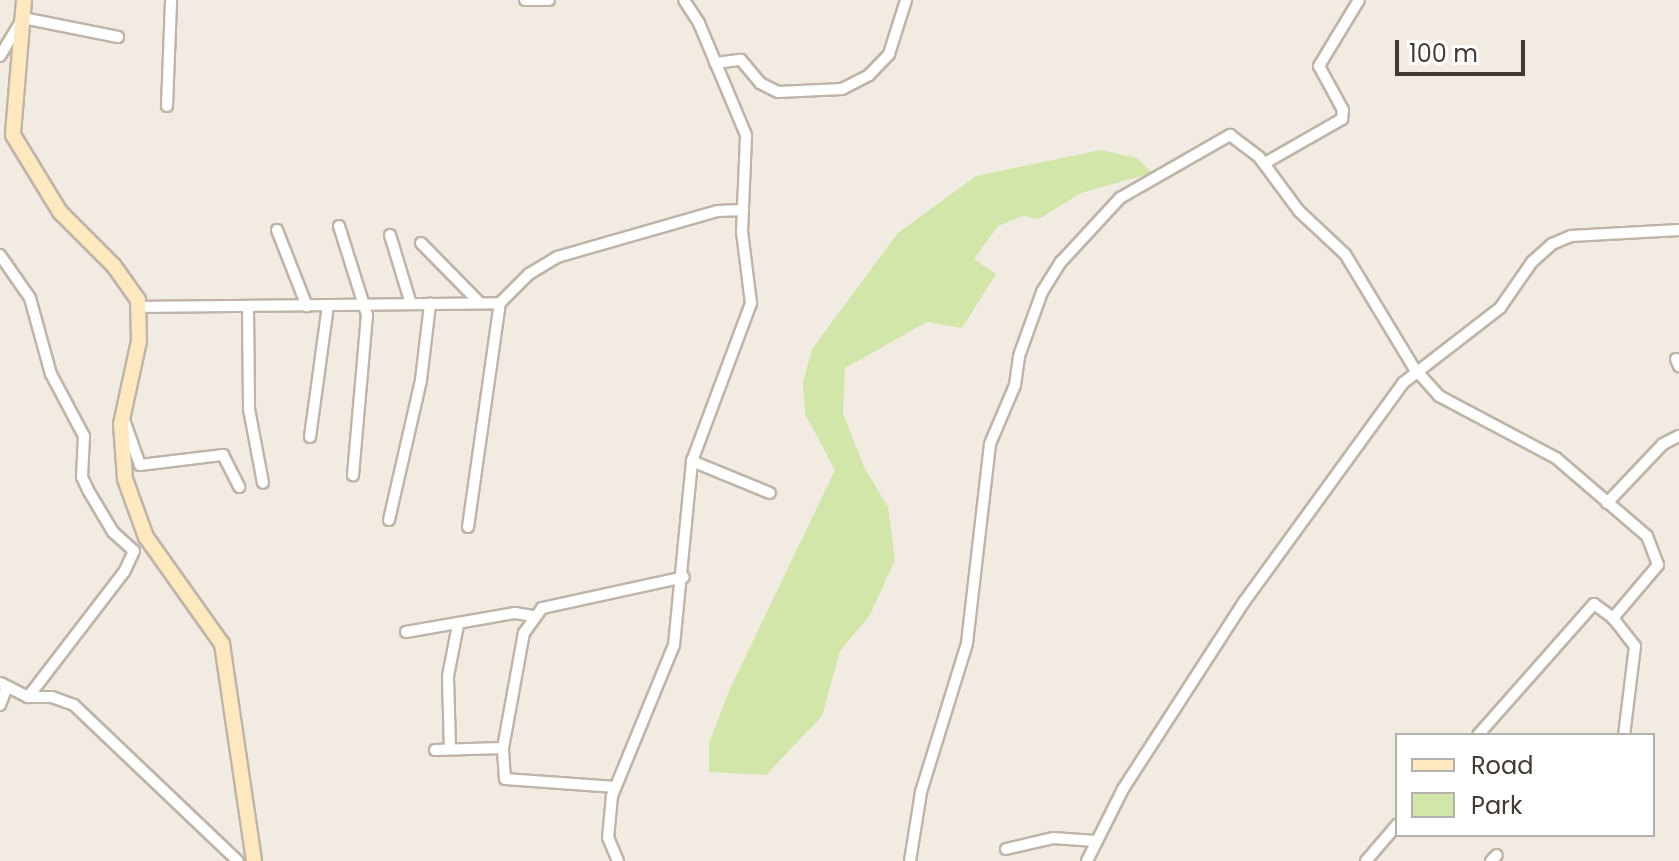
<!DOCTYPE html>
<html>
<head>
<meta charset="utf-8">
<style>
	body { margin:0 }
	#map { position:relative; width:1679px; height:861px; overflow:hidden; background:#f1ebe2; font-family:Poppins,sans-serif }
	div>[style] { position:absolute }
	.green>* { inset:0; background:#d2e6aa }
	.roads { filter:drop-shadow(2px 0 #bfb4a8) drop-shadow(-2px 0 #bfb4a8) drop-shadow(0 2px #bfb4a8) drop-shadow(0 -2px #bfb4a8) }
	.street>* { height:10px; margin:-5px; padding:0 5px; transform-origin:5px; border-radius:5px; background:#fff }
	.secondary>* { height:14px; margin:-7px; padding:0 7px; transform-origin:7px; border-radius:7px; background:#fee8bf }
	span { translate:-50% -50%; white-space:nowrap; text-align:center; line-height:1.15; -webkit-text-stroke:6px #fff; paint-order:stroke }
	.legend { position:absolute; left:1395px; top:733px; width:260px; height:104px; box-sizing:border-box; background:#fff; border:2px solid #b3b0ad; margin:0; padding:10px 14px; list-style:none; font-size:24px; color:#423a33 }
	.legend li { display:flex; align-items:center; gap:16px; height:40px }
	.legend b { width:40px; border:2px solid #b3b0ad }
	.scale { position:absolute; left:1395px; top:40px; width:130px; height:36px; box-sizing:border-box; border:4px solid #423a33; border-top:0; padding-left:10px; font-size:24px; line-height:28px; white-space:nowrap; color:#423a33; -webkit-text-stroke:6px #fff; paint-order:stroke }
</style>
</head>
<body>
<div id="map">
	<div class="green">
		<div style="clip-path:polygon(1101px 150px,1137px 158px,1152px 173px,1081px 193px,1039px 219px,1023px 216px,998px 226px,974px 259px,996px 274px,962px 328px,927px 322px,845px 368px,843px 413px,864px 467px,888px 507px,895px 560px,870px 615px,840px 651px,822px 716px,766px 775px,709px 772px,709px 743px,729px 691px,835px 470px,805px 414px,803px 383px,812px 349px,898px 233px,976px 176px)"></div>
	</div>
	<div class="roads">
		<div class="street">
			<div style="left:525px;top:0;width:24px"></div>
			<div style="left:0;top:56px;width:44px;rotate:-58.8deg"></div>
			<div style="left:23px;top:18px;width:97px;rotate:11.3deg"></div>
			<div style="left:715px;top:63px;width:26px;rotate:-7deg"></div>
			<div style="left:741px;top:60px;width:30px;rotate:50deg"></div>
			<div style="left:760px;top:83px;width:20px;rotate:27deg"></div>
			<div style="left:778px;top:92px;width:64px;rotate:-2.7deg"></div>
			<div style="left:842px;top:89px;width:30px;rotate:-27deg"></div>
			<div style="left:869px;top:75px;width:29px;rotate:-46deg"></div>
			<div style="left:889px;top:54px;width:57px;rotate:-72.5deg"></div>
			<div style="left:167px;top:106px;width:106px;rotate:-87.8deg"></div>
			<div style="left:1265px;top:163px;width:89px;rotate:-29.7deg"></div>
			<div style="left:1342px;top:119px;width:9px;rotate:-84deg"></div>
			<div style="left:1343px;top:110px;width:50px;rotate:-118.6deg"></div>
			<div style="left:1319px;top:66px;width:77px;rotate:-58.8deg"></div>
			<div style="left:339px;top:226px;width:93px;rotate:72.5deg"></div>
			<div style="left:367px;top:315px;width:161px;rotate:95deg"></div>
			<div style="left:277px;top:230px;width:82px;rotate:68.5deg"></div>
			<div style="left:390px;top:235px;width:72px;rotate:73.1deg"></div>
			<div style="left:421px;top:243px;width:84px;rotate:45.5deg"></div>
			<div style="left:0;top:255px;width:52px;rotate:55.1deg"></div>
			<div style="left:30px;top:298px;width:79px;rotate:74.6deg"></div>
			<div style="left:51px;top:374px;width:70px;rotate:62deg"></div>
			<div style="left:84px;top:436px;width:41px;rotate:92.8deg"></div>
			<div style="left:82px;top:477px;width:14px;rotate:65deg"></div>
			<div style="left:88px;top:490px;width:49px;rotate:59.2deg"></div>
			<div style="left:113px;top:532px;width:28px;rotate:42deg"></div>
			<div style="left:134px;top:551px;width:23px;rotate:115deg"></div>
			<div style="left:124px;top:572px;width:158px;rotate:127.5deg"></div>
			<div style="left:28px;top:697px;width:31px;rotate:-153deg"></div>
			<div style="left:139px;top:307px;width:361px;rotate:-0.6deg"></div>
			<div style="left:500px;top:303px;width:41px;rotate:-45deg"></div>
			<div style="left:529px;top:274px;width:33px;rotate:-31deg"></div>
			<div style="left:557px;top:257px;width:166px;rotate:-16deg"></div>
			<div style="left:717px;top:211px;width:26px;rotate:-2deg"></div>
			<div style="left:248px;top:308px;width:101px;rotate:89.4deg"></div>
			<div style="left:249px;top:409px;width:75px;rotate:79.3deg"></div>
			<div style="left:1676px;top:359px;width:8px;rotate:67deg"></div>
			<div style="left:122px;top:414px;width:54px;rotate:70.6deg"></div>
			<div style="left:140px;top:465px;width:84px;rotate:-6.9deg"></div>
			<div style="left:223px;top:455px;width:36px;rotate:63deg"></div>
			<div style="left:310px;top:437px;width:133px;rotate:-82.2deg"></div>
			<div style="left:692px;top:461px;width:84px;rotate:22.3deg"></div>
			<div style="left:1607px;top:503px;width:81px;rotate:-46.5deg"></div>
			<div style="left:1663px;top:444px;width:18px;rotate:-27deg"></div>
			<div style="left:389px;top:520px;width:144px;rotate:-77.1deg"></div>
			<div style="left:421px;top:380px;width:77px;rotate:-83.2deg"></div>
			<div style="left:468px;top:527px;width:226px;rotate:-81.9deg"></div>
			<div style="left:406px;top:632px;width:111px;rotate:-9.9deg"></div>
			<div style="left:515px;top:613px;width:18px;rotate:9deg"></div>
			<div style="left:28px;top:697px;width:24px"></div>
			<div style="left:52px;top:697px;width:23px;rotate:20deg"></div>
			<div style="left:74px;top:705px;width:226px;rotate:43.6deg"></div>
			<div style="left:0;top:705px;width:17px;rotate:-69deg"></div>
			<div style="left:1478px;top:735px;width:175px;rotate:-48.5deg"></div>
			<div style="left:1594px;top:604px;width:24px;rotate:36deg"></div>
			<div style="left:1613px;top:618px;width:36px;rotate:52deg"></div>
			<div style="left:1635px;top:646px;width:90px;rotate:97deg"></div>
			<div style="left:450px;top:749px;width:73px;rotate:-91.6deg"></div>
			<div style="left:448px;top:676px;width:52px;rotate:-78.9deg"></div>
			<div style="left:435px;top:750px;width:68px;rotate:-1.7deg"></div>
			<div style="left:615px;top:787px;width:110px;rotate:-175.8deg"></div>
			<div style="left:505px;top:779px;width:31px;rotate:-94deg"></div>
			<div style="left:503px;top:748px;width:117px;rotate:-79.7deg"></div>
			<div style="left:524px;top:633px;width:31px;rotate:-54deg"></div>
			<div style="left:542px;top:608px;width:145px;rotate:-12.3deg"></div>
			<div style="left:1006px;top:849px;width:48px;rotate:-13.2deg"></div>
			<div style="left:1053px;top:838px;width:42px;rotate:4.1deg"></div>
			<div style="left:618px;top:861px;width:25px;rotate:-113deg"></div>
			<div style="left:608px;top:838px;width:42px;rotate:-84.6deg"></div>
			<div style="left:612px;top:796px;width:163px;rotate:-67.7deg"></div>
			<div style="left:674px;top:645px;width:185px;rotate:-84.4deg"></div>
			<div style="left:692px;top:461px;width:169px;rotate:-69.5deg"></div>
			<div style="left:751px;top:303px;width:72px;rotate:-97.2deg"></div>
			<div style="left:742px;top:232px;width:97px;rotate:-87.6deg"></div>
			<div style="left:746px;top:135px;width:121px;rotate:-112.8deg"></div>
			<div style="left:699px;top:23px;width:27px;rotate:-123deg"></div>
			<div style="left:910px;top:861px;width:70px;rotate:-80.9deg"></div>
			<div style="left:921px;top:792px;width:156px;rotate:-72.8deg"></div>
			<div style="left:967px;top:643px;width:200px;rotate:-83.4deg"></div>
			<div style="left:990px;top:444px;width:64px;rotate:-67deg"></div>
			<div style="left:1015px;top:385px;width:29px;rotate:-82deg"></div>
			<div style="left:1019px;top:356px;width:68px;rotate:-70.2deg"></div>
			<div style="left:1042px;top:292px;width:36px;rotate:-58deg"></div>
			<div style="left:1061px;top:262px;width:87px;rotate:-47.3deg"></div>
			<div style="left:1120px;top:198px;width:127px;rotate:-29.8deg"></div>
			<div style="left:1230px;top:135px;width:36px;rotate:37deg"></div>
			<div style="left:1259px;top:157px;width:67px;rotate:53.5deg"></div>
			<div style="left:1299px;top:211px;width:63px;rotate:43.1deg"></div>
			<div style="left:1345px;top:254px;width:133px;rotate:58.8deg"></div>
			<div style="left:1414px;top:368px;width:38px;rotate:48deg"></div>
			<div style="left:1439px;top:396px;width:132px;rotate:27.9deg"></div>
			<div style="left:1556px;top:458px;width:120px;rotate:40.6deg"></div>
			<div style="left:1647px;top:536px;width:31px;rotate:69deg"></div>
			<div style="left:1658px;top:565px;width:70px;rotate:130.3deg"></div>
			<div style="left:1087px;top:861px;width:80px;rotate:-63.4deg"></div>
			<div style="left:1123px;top:789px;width:223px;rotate:-57.1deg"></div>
			<div style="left:1244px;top:602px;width:271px;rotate:-54deg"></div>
			<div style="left:1403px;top:383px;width:123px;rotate:-37.7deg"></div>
			<div style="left:1500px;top:308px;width:56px;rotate:-55.2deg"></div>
			<div style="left:1532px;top:262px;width:27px;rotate:-42deg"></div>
			<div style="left:1552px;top:244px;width:21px;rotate:-23deg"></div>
			<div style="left:1571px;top:236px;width:108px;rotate:-3.2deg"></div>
			<div style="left:1366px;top:861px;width:48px;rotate:-49.3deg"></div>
			<div style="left:1491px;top:861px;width:8px;rotate:-45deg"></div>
		</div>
		<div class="secondary">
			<div style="left:24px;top:0;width:135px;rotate:94.7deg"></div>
			<div style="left:13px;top:135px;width:90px;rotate:58.6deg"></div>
			<div style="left:60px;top:212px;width:76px;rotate:45deg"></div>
			<div style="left:114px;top:266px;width:42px;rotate:54.8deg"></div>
			<div style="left:138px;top:300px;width:41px;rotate:88.6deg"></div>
			<div style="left:139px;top:341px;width:85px;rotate:102.2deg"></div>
			<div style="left:121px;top:424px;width:55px;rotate:85.8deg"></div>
			<div style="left:125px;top:479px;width:62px;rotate:70.1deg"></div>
			<div style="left:146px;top:537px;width:131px;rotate:54.6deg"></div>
			<div style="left:222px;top:644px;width:219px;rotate:81.6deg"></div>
		</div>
	</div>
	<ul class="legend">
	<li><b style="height:10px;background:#fee8bf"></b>Road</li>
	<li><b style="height:22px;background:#d2e6aa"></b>Park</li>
	</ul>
	<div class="scale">100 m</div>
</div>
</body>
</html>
